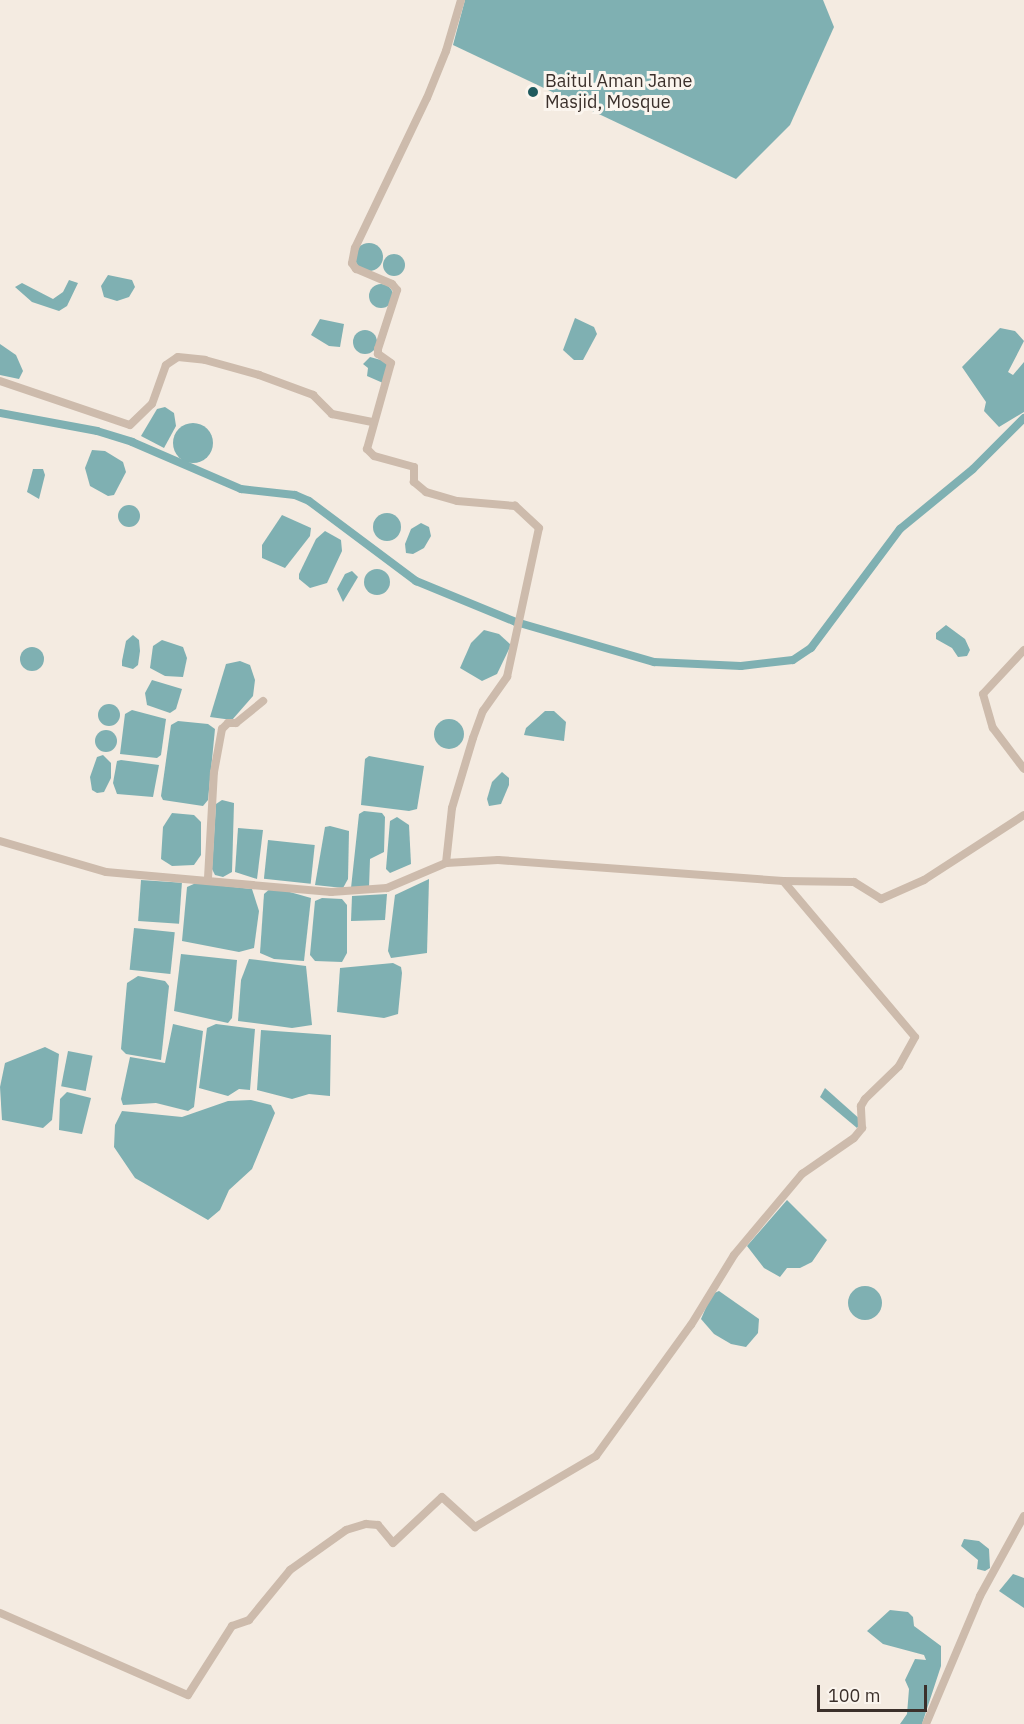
<!DOCTYPE html>
<html>
<head>
<meta charset="utf-8">
<style>
	body { margin:0 }
	#map { position:relative; width:1024px; height:1724px; overflow:hidden; background:#f4ebe1; font-family:"IBM Plex Sans",sans-serif }
	div>[style] { position:absolute }
	.water>* { inset:0; background:#7fb0b2; transform-origin:0 0 }
	.round { border-radius:50% }
	.canal>* { height:8px; margin:-4px; padding:0 4px; transform-origin:4px; border-radius:4px; background:#7fb0b2 }
	.street>* { height:8px; margin:-4px; padding:0 4px; transform-origin:4px; border-radius:4px; background:#cdbbac }
	.dots>* { width:16px; height:16px; translate:-50% -50%; box-sizing:border-box; border:3px solid #fbf5ee; border-radius:50% }
	span { translate:-50% -50%; white-space:nowrap; text-align:center; line-height:1.15; -webkit-text-stroke:6px #fbf5ee; paint-order:stroke }
	.poi-label { font-size:18px; color:#3b302b }
	.left { translate:0 -50%; text-align:left }
	.scale { position:absolute; left:817px; top:1685px; width:110px; height:27px; box-sizing:border-box; border:3px solid #3b302b; border-top:0; padding-left:8px; font-size:18px; line-height:21px; white-space:nowrap; color:#3b302b; -webkit-text-stroke:4px #fbf5ee; paint-order:stroke }
</style>
</head>
<body>
<div id="map">
	<div class="water">
		<div style="clip-path:polygon(465px 0,823px 0,834px 27px,790px 125px,736px 179px,453px 45px)"></div>
		<div class="round" style="left:355px;top:243px;width:28px;height:28px"></div>
		<div class="round" style="left:383px;top:254px;width:22px;height:22px"></div>
		<div style="clip-path:polygon(108px 275px,132px 280px,135px 287px,129px 297px,117px 301px,104px 297px,101px 286px)"></div>
		<div style="clip-path:polygon(69px 280px,78px 283px,67px 306px,59px 311px,32px 302px,15px 287px,22px 283px,53px 299px,63px 292px)"></div>
		<div class="round" style="left:369px;top:284px;width:24px;height:24px"></div>
		<div style="clip-path:polygon(575px 318px,594px 327px,597px 334px,583px 360px,574px 360px,563px 350px)"></div>
		<div style="clip-path:polygon(320px 319px,344px 324px,340px 347px,329px 346px,311px 335px)"></div>
		<div style="clip-path:polygon(1000px 328px,1015px 331px,1024px 341px,1008px 372px,1013px 375px,1024px 362px,1024px 412px,999px 427px,984px 411px,986px 402px,962px 367px)"></div>
		<div class="round" style="left:353px;top:330px;width:24px;height:24px"></div>
		<div style="clip-path:polygon(0 344px,16px 355px,23px 371px,19px 379px,0 375px)"></div>
		<div style="clip-path:polygon(370px 357px,388px 362px,383px 383px,367px 376px,368px 368px,363px 364px)"></div>
		<div style="clip-path:polygon(165px 407px,174px 413px,176px 426px,164px 448px,141px 436px,157px 409px)"></div>
		<div class="round" style="left:173px;top:423px;width:40px;height:40px"></div>
		<div style="clip-path:polygon(92px 450px,105px 451px,123px 462px,126px 472px,114px 495px,108px 496px,90px 486px,85px 468px)"></div>
		<div style="clip-path:polygon(33px 469px,43px 469px,45px 475px,39px 499px,27px 492px)"></div>
		<div class="round" style="left:118px;top:505px;width:22px;height:22px"></div>
		<div class="round" style="left:373px;top:513px;width:28px;height:28px"></div>
		<div style="clip-path:polygon(282px 515px,311px 528px,310px 536px,285px 568px,262px 558px,262px 545px)"></div>
		<div style="clip-path:polygon(421px 523px,429px 527px,431px 536px,424px 548px,413px 554px,406px 553px,405px 544px,411px 529px)"></div>
		<div style="clip-path:polygon(325px 531px,341px 540px,342px 551px,327px 583px,310px 588px,299px 579px,299px 574px,316px 539px)"></div>
		<div class="round" style="left:364px;top:569px;width:26px;height:26px"></div>
		<div style="clip-path:polygon(352px 571px,358px 577px,343px 602px,337px 589px,345px 574px)"></div>
		<div style="clip-path:polygon(946px 625px,965px 639px,970px 650px,967px 656px,958px 657px,952px 648px,936px 639px,936px 633px)"></div>
		<div style="clip-path:polygon(484px 630px,499px 634px,511px 645px,497px 674px,482px 681px,460px 668px,471px 643px)"></div>
		<div style="clip-path:polygon(133px 635px,139px 640px,140px 651px,138px 665px,133px 669px,122px 666px,122px 661px,126px 641px)"></div>
		<div style="clip-path:polygon(162px 640px,183px 647px,187px 658px,183px 677px,165px 676px,150px 668px,153px 646px)"></div>
		<div class="round" style="left:20px;top:647px;width:24px;height:24px"></div>
		<div style="clip-path:polygon(240px 661px,250px 665px,255px 680px,253px 696px,232px 720px,210px 717px,226px 664px)"></div>
		<div style="clip-path:polygon(152px 680px,182px 689px,176px 709px,170px 713px,147px 705px,145px 693px)"></div>
		<div class="round" style="left:98px;top:704px;width:22px;height:22px"></div>
		<div style="clip-path:polygon(132px 710px,166px 719px,161px 755px,157px 758px,120px 754px,125px 714px)"></div>
		<div style="clip-path:polygon(545px 711px,554px 711px,566px 722px,564px 741px,524px 735px,526px 728px)"></div>
		<div class="round" style="left:434px;top:719px;width:30px;height:30px"></div>
		<div style="clip-path:polygon(178px 721px,208px 724px,215px 729px,208px 800px,203px 806px,163px 800px,161px 796px,171px 725px)"></div>
		<div class="round" style="left:95px;top:730px;width:22px;height:22px"></div>
		<div style="clip-path:polygon(103px 755px,111px 763px,111px 778px,104px 792px,97px 793px,92px 790px,90px 777px,97px 757px)"></div>
		<div style="clip-path:polygon(369px 756px,424px 766px,417px 809px,409px 811px,361px 805px,365px 759px)"></div>
		<div style="clip-path:polygon(121px 760px,159px 765px,153px 797px,117px 794px,113px 783px,117px 761px)"></div>
		<div style="clip-path:polygon(502px 772px,509px 778px,509px 785px,501px 804px,489px 806px,487px 799px,492px 782px)"></div>
		<div style="clip-path:polygon(222px 800px,234px 803px,232px 872px,223px 877px,215px 875px,212px 869px,216px 804px)"></div>
		<div style="clip-path:polygon(364px 811px,382px 813px,385px 817px,384px 852px,370px 859px,369px 888px,351px 888px,359px 814px)"></div>
		<div style="clip-path:polygon(172px 813px,194px 815px,201px 822px,201px 855px,194px 865px,172px 866px,161px 859px,163px 827px)"></div>
		<div style="clip-path:polygon(397px 817px,409px 825px,411px 864px,390px 873px,386px 869px,390px 821px)"></div>
		<div style="clip-path:polygon(330px 826px,349px 831px,348px 879px,343px 888px,315px 885px,325px 827px)"></div>
		<div style="clip-path:polygon(238px 828px,263px 830px,257px 879px,235px 872px)"></div>
		<div style="left:268px;top:840px;width:47px;height:39px;rotate:6deg"></div>
		<div style="clip-path:polygon(429px 879px,427px 953px,391px 958px,388px 951px,395px 895px)"></div>
		<div style="left:141px;top:880px;width:41px;height:41px;rotate:4deg"></div>
		<div style="clip-path:polygon(196px 883px,252px 889px,259px 911px,254px 948px,239px 952px,182px 941px,187px 887px)"></div>
		<div style="clip-path:polygon(272px 887px,311px 898px,304px 961px,274px 959px,260px 953px,264px 894px)"></div>
		<div style="clip-path:polygon(387px 894px,385px 920px,351px 921px,352px 896px)"></div>
		<div style="clip-path:polygon(322px 898px,342px 899px,347px 905px,347px 953px,342px 962px,315px 961px,310px 955px,315px 901px)"></div>
		<div style="left:134px;top:928px;width:41px;height:42px;rotate:6deg"></div>
		<div style="clip-path:polygon(181px 954px,237px 960px,232px 1018px,228px 1023px,174px 1011px)"></div>
		<div style="clip-path:polygon(249px 959px,306px 966px,312px 1025px,292px 1028px,238px 1021px,241px 980px)"></div>
		<div style="clip-path:polygon(393px 963px,401px 967px,402px 973px,398px 1014px,384px 1018px,337px 1012px,340px 968px)"></div>
		<div style="clip-path:polygon(138px 976px,165px 981px,169px 986px,161px 1060px,126px 1054px,121px 1049px,127px 983px)"></div>
		<div style="clip-path:polygon(173px 1024px,203px 1031px,194px 1107px,188px 1111px,156px 1103px,123px 1105px,121px 1099px,130px 1057px,165px 1063px)"></div>
		<div style="clip-path:polygon(216px 1024px,255px 1029px,250px 1090px,239px 1089px,228px 1096px,199px 1088px,207px 1028px)"></div>
		<div style="clip-path:polygon(261px 1030px,331px 1035px,330px 1096px,309px 1094px,292px 1099px,257px 1090px)"></div>
		<div style="clip-path:polygon(45px 1047px,59px 1054px,52px 1120px,43px 1128px,2px 1120px,0 1087px,5px 1063px)"></div>
		<div style="left:68px;top:1051px;width:25px;height:36px;rotate:11deg"></div>
		<div style="clip-path:polygon(825px 1088px,862px 1121px,857px 1128px,820px 1097px)"></div>
		<div style="clip-path:polygon(67px 1092px,91px 1098px,82px 1134px,59px 1130px,60px 1099px)"></div>
		<div style="clip-path:polygon(251px 1100px,271px 1105px,275px 1113px,252px 1169px,229px 1190px,220px 1210px,208px 1220px,135px 1178px,114px 1147px,115px 1125px,122px 1111px,182px 1117px,228px 1101px)"></div>
		<div style="clip-path:polygon(787px 1200px,827px 1240px,812px 1262px,800px 1268px,787px 1268px,780px 1277px,764px 1268px,747px 1246px)"></div>
		<div class="round" style="left:848px;top:1286px;width:34px;height:34px"></div>
		<div style="clip-path:polygon(719px 1291px,759px 1319px,758px 1333px,746px 1347px,731px 1344px,714px 1334px,701px 1319px,712px 1294px)"></div>
		<div style="clip-path:polygon(964px 1539px,979px 1541px,989px 1549px,990px 1568px,985px 1571px,977px 1569px,978px 1560px,961px 1546px)"></div>
		<div style="clip-path:polygon(1013px 1574px,1024px 1578px,1024px 1608px,999px 1591px)"></div>
		<div style="clip-path:polygon(890px 1610px,908px 1612px,913px 1617px,914px 1626px,941px 1646px,941px 1666px,922px 1724px,900px 1724px,907px 1714px,909px 1689px,905px 1680px,915px 1659px,926px 1660px,924px 1655px,883px 1644px,867px 1631px)"></div>
	</div>
	<div class="canal">
		<div style="left:0;top:413px;width:99px;rotate:10.5deg"></div>
		<div style="left:97px;top:431px;width:37px;rotate:17deg"></div>
		<div style="left:132px;top:442px;width:119px;rotate:23.3deg"></div>
		<div style="left:241px;top:489px;width:54px;rotate:6.3deg"></div>
		<div style="left:295px;top:495px;width:15px;rotate:23deg"></div>
		<div style="left:309px;top:501px;width:134px;rotate:36.8deg"></div>
		<div style="left:416px;top:581px;width:108px;rotate:22.3deg"></div>
		<div style="left:516px;top:622px;width:144px;rotate:16.2deg"></div>
		<div style="left:654px;top:662px;width:87px;rotate:2.6deg"></div>
		<div style="left:741px;top:666px;width:52px;rotate:-6.6deg"></div>
		<div style="left:793px;top:660px;width:22px;rotate:-34deg"></div>
		<div style="left:811px;top:648px;width:149px;rotate:-53.2deg"></div>
		<div style="left:900px;top:529px;width:94px;rotate:-39.4deg"></div>
		<div style="left:973px;top:469px;width:72px;rotate:-45deg"></div>
	</div>
	<div class="street">
		<div style="left:0;top:381px;width:137px;rotate:18.7deg"></div>
		<div style="left:130px;top:425px;width:30px;rotate:-44deg"></div>
		<div style="left:152px;top:404px;width:41px;rotate:-70.3deg"></div>
		<div style="left:166px;top:365px;width:14px;rotate:-34deg"></div>
		<div style="left:178px;top:357px;width:27px;rotate:6deg"></div>
		<div style="left:205px;top:360px;width:56px;rotate:15.5deg"></div>
		<div style="left:259px;top:375px;width:58px;rotate:20.3deg"></div>
		<div style="left:313px;top:395px;width:27px;rotate:45deg"></div>
		<div style="left:332px;top:414px;width:41px;rotate:11.3deg"></div>
		<div style="left:1024px;top:650px;width:60px;rotate:133deg"></div>
		<div style="left:983px;top:694px;width:35px;rotate:74deg"></div>
		<div style="left:993px;top:728px;width:51px;rotate:52.9deg"></div>
		<div style="left:0;top:841px;width:110px;rotate:16.3deg"></div>
		<div style="left:106px;top:872px;width:226px;rotate:5.1deg"></div>
		<div style="left:331px;top:892px;width:56px;rotate:-4.1deg"></div>
		<div style="left:387px;top:888px;width:64px;rotate:-23deg"></div>
		<div style="left:446px;top:863px;width:52px;rotate:-3.3deg"></div>
		<div style="left:498px;top:860px;width:286px;rotate:4.2deg"></div>
		<div style="left:783px;top:881px;width:71px;rotate:0.8deg"></div>
		<div style="left:854px;top:882px;width:32px;rotate:32deg"></div>
		<div style="left:881px;top:899px;width:47px;rotate:-23.8deg"></div>
		<div style="left:924px;top:880px;width:119px;rotate:-33deg"></div>
		<div style="left:446px;top:863px;width:55px;rotate:-83.8deg"></div>
		<div style="left:452px;top:808px;width:73px;rotate:-73.3deg"></div>
		<div style="left:473px;top:738px;width:29px;rotate:-70deg"></div>
		<div style="left:483px;top:711px;width:42px;rotate:-54.8deg"></div>
		<div style="left:507px;top:677px;width:152px;rotate:-77.9deg"></div>
		<div style="left:539px;top:528px;width:33px;rotate:-137deg"></div>
		<div style="left:515px;top:506px;width:58px;rotate:-175.1deg"></div>
		<div style="left:457px;top:501px;width:32px;rotate:-164deg"></div>
		<div style="left:426px;top:492px;width:16px;rotate:-140deg"></div>
		<div style="left:414px;top:482px;width:15px;rotate:-90deg"></div>
		<div style="left:414px;top:467px;width:41px;rotate:-164.6deg"></div>
		<div style="left:374px;top:456px;width:10px;rotate:-135deg"></div>
		<div style="left:367px;top:449px;width:89px;rotate:-74.4deg"></div>
		<div style="left:391px;top:363px;width:16px;rotate:-145deg"></div>
		<div style="left:378px;top:354px;width:5px;rotate:-90deg"></div>
		<div style="left:378px;top:349px;width:62px;rotate:-72.1deg"></div>
		<div style="left:397px;top:290px;width:8px;rotate:-130deg"></div>
		<div style="left:392px;top:284px;width:39px;rotate:-157deg"></div>
		<div style="left:356px;top:269px;width:7px;rotate:-124deg"></div>
		<div style="left:352px;top:263px;width:15px;rotate:-79deg"></div>
		<div style="left:355px;top:248px;width:166px;rotate:-64.4deg"></div>
		<div style="left:427px;top:98px;width:51px;rotate:-68deg"></div>
		<div style="left:446px;top:51px;width:53px;rotate:-73.6deg"></div>
		<div style="left:208px;top:878px;width:106px;rotate:-86.8deg"></div>
		<div style="left:214px;top:772px;width:44px;rotate:-79.5deg"></div>
		<div style="left:222px;top:729px;width:8px;rotate:-45deg"></div>
		<div style="left:228px;top:723px;width:8px"></div>
		<div style="left:236px;top:723px;width:35px;rotate:-39deg"></div>
		<div style="left:0;top:1613px;width:205px;rotate:23.6deg"></div>
		<div style="left:188px;top:1695px;width:82px;rotate:-57.5deg"></div>
		<div style="left:232px;top:1626px;width:18px;rotate:-19deg"></div>
		<div style="left:249px;top:1620px;width:65px;rotate:-50.6deg"></div>
		<div style="left:290px;top:1570px;width:69px;rotate:-35.5deg"></div>
		<div style="left:346px;top:1530px;width:21px;rotate:-17deg"></div>
		<div style="left:366px;top:1524px;width:12px;rotate:5deg"></div>
		<div style="left:378px;top:1525px;width:23px;rotate:50deg"></div>
		<div style="left:393px;top:1543px;width:67px;rotate:-43.2deg"></div>
		<div style="left:442px;top:1497px;width:45px;rotate:42.3deg"></div>
		<div style="left:475px;top:1527px;width:140px;rotate:-30.4deg"></div>
		<div style="left:596px;top:1456px;width:162px;rotate:-54.1deg"></div>
		<div style="left:691px;top:1325px;width:82px;rotate:-58.4deg"></div>
		<div style="left:734px;top:1255px;width:106px;rotate:-50deg"></div>
		<div style="left:802px;top:1174px;width:63px;rotate:-34.7deg"></div>
		<div style="left:854px;top:1138px;width:13px;rotate:-51deg"></div>
		<div style="left:862px;top:1128px;width:22px;rotate:-93deg"></div>
		<div style="left:861px;top:1106px;width:8px;rotate:-60deg"></div>
		<div style="left:865px;top:1099px;width:47px;rotate:-44.1deg"></div>
		<div style="left:899px;top:1066px;width:33px;rotate:-61deg"></div>
		<div style="left:915px;top:1037px;width:204px;rotate:-130.2deg"></div>
		<div style="left:926px;top:1724px;width:139px;rotate:-67.1deg"></div>
		<div style="left:980px;top:1596px;width:91px;rotate:-61.2deg"></div>
	</div>
	<div class="dots">
		<div style="left:533px;top:92px;background:#1f5a5e"></div>
	</div>
	<div class="poi-label">
		<span class="left" style="left:545px;top:92px">Baitul Aman Jame<br>Masjid, Mosque</span>
	</div>
	<div class="scale">100 m</div>
</div>
</body>
</html>
